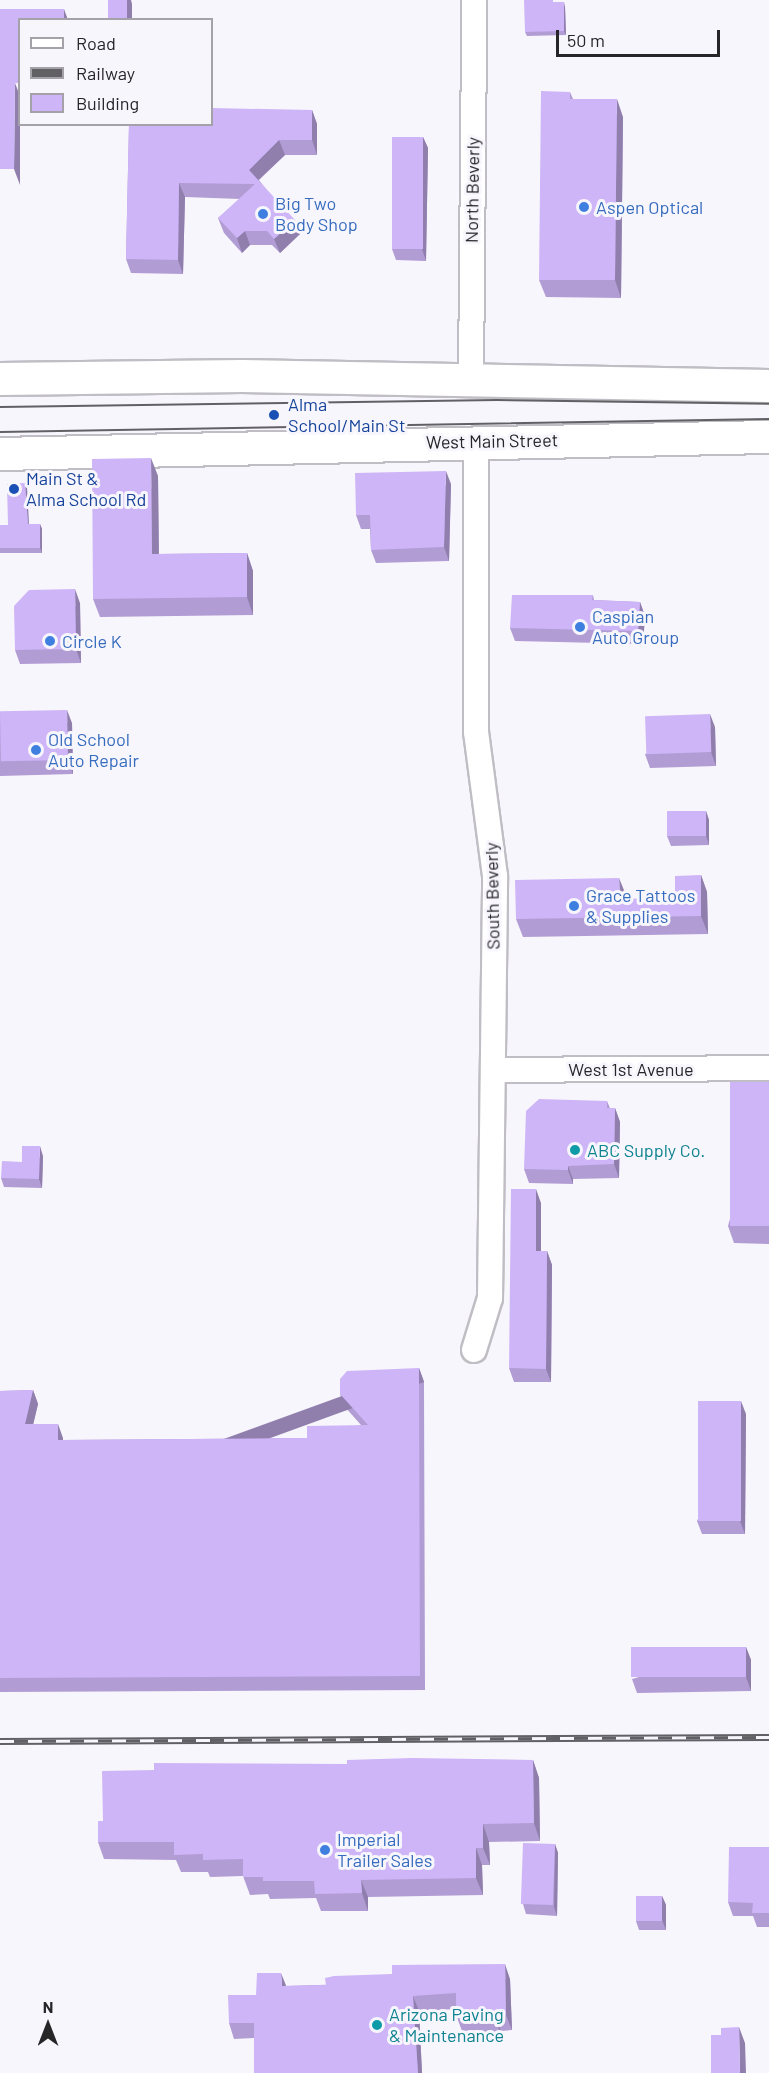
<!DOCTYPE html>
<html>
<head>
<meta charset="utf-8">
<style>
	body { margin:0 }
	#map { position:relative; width:769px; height:2073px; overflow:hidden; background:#f8f6fd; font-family:Barlow,sans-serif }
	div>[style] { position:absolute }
	.roads { filter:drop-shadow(2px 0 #c0bec4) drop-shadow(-2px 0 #c0bec4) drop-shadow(0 2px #c0bec4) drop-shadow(0 -2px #c0bec4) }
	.minor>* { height:24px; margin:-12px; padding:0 12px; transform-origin:12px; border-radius:12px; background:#fff }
	.major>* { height:32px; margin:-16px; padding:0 16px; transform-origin:16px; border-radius:16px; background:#fff }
	.tram>* { height:1.5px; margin:-0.75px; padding:0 0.75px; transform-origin:0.75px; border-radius:0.75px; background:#616064 }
	.rail>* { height:7px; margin-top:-3.5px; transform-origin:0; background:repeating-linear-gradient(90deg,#f8f6fd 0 14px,#616064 0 28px); box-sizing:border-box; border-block:2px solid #616064 }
	.wall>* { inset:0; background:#b19cd4; transform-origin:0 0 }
	.shaded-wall>* { inset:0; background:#907fad; transform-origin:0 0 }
	.building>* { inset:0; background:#ceb5f7; transform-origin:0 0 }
	.dots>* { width:16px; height:16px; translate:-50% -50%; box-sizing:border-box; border:3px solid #f8f6fd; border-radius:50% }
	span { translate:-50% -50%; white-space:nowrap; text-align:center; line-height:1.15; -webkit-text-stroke:6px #f8f6fd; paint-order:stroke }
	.street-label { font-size:18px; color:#262528 }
	.shop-label { font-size:18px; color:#366cbe }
	.left { translate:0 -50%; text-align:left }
	.transit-label { font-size:18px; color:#164399 }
	.culture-label { font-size:18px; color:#0d838f }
	.legend { position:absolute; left:18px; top:18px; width:195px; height:108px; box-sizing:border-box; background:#f8f6fd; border:2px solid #a4a2a8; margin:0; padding:8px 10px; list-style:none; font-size:18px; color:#262528 }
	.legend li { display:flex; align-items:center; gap:12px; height:30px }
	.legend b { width:30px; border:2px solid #a4a2a8 }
	.north { position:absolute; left:18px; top:1995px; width:60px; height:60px; -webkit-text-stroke:4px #f8f6fd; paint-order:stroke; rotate:0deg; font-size:16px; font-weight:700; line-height:24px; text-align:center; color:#262528 }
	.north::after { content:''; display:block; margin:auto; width:21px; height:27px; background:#262528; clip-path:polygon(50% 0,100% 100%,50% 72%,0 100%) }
	.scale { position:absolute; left:556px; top:30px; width:164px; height:27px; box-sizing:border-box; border:3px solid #262528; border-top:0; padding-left:8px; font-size:18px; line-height:21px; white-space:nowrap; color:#262528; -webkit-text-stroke:4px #f8f6fd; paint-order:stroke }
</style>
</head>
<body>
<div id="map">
	<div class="roads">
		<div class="minor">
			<div style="left:471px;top:380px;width:380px;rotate:-89.5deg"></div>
			<div style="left:493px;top:1070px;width:276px;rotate:-0.4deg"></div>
			<div style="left:474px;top:1350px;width:54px;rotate:-72.9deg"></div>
			<div style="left:490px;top:1298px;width:422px;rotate:-89.3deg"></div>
			<div style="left:495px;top:876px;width:145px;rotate:-97.5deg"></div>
			<div style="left:476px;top:732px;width:291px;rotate:-90deg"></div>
		</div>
		<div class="major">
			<div style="left:0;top:379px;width:242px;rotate:-0.7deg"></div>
			<div style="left:242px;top:376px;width:527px;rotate:1.09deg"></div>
			<div style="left:0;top:454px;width:769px;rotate:-1.27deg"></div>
		</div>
	</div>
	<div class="tram">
		<div style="left:0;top:407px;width:497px;rotate:-0.8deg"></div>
		<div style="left:497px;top:400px;width:272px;rotate:0.8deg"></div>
		<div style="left:0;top:432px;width:769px;rotate:-0.97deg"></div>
	</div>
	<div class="rail">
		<div style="left:0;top:1741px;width:769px;rotate:-0.3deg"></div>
	</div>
	<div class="wall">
		<div style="clip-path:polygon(565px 7px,566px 35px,527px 36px,525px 32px)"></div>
		<div style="left:0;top:9px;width:23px;height:176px;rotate:29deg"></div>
		<div style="clip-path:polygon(570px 92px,573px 99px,623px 117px,621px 298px,546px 297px,539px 280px)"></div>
		<div style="clip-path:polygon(312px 110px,317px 124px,317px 155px,285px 155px,259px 180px,300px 234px,280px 253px,272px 245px,250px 245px,242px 253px,224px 233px,218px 218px,240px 199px,185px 197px,183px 274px,131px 273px,126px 259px,129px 124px)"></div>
		<div style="clip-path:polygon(423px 137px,428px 148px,426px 261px,396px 260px,392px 249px)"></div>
		<div style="clip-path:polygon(158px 476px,159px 554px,247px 553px,253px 571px,253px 615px,100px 617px,93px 599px)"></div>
		<div style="clip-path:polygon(25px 483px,27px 488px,29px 524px,40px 524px,42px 529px,42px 553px,0 553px,0 525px,8px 525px)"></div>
		<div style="clip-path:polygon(451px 484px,449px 561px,376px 563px,371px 550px,370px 529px,361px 529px,356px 515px)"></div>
		<div style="clip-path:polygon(593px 595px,594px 600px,640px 602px,645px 616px,643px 644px,515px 641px,510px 628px)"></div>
		<div style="clip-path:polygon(80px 603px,81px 663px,20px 664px,15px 650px)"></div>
		<div style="clip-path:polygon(0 712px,72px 723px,73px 774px,0 776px)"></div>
		<div style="clip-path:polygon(715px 727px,716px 766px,650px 768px,645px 754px)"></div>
		<div style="clip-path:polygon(706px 811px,709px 820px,709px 845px,671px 846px,667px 836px)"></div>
		<div style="clip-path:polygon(701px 875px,707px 892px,708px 934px,523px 937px,516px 919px,626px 895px,626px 899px,675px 898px)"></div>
		<div style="clip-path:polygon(769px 1082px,769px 1244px,734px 1243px,728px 1226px)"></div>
		<div style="clip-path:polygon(607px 1101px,610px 1108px,615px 1108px,620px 1122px,619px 1178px,573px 1179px,573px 1184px,529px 1183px,524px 1169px)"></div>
		<div style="clip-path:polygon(43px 1156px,42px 1188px,4px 1187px,1px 1178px,22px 1162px)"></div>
		<div style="clip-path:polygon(541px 1203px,541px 1251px,547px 1251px,552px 1265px,551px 1382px,514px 1382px,509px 1368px)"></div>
		<div style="clip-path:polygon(419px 1368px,424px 1382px,425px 1690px,0 1692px,0 1391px,33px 1390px,38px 1404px,33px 1424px,63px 1438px,63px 1440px,307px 1438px,361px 1425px,345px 1407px,340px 1394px)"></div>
		<div style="clip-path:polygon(746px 1414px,745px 1534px,702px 1534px,697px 1521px)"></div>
		<div style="clip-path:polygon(746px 1647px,751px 1660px,751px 1691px,637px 1693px,632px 1679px)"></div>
		<div style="clip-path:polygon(533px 1760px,539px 1778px,540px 1841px,489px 1842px,490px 1865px,482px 1865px,483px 1895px,368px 1897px,368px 1911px,321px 1911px,316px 1898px,270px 1899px,268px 1894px,250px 1895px,243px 1876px,210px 1877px,208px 1872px,181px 1872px,176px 1860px,104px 1859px,98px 1842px,103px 1821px,154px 1770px,347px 1764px)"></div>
		<div style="clip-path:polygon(555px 1844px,558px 1853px,557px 1916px,526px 1914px,523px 1904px)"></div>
		<div style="clip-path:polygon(769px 1847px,769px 1927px,757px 1927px,753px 1916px,733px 1916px,728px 1902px)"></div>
		<div style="clip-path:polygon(662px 1896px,666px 1905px,666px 1930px,639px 1930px,636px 1921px)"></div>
		<div style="clip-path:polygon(510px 1979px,512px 2030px,501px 2031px,501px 2035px,481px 2036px,479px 2030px,462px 2031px,456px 2015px,456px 2009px,419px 2011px,422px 2073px,254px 2073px,254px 2038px,234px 2039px,229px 2023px,256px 1995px,286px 1986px)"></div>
	</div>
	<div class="shaded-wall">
		<div style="clip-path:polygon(127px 0,131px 0,132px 4px,132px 20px,127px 20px)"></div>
		<div style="clip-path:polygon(564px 2px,565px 7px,566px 35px,564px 31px)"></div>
		<div style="clip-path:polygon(64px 9px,68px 20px,64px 20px)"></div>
		<div style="clip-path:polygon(15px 83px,20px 96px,20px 185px,14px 169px)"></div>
		<div style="clip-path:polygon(617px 99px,623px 117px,621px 298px,615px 280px)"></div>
		<div style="clip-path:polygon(312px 110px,317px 124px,317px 155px,312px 140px)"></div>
		<div style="clip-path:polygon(423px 137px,428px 148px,426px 261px,422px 249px)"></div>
		<div style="clip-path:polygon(279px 140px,285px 155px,254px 184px,249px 170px)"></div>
		<div style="clip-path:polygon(179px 183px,185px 197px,183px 274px,178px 260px)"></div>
		<div style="clip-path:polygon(295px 220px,300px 234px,280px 253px,274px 239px)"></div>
		<div style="clip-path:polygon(245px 231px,250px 245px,242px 253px,237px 238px)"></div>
		<div style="clip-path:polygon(151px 458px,158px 476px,159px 572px,152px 554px)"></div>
		<div style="clip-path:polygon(446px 471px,451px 484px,449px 561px,444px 547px)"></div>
		<div style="clip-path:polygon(25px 483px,27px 488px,29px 529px,28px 524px)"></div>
		<div style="clip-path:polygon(40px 524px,42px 529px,42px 553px,40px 548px)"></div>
		<div style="clip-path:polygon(247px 553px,253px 571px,253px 615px,247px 597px)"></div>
		<div style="clip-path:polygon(75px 589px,80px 603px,81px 663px,76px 649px)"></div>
		<div style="clip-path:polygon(640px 602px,645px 616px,643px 644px,638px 631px)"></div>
		<div style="clip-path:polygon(67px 710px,72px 723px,73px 774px,68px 760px)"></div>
		<div style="clip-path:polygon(710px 714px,715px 727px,716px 766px,711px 752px)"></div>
		<div style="clip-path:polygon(706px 811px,709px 820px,709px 845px,706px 836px)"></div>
		<div style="clip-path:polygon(701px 875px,707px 892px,708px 934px,701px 916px)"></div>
		<div style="clip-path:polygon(619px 878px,626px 895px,626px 916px,620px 899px)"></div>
		<div style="clip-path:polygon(615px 1108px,620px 1122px,619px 1178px,614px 1164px)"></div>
		<div style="clip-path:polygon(40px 1146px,43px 1156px,42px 1188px,39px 1179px)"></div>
		<div style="clip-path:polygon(568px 1166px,573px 1179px,573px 1184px,568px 1170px)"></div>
		<div style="clip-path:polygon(536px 1189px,541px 1203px,541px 1265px,536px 1251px)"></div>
		<div style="clip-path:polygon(547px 1251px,552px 1265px,551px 1382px,546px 1369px)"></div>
		<div style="left:419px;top:1368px;width:15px;height:308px;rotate:70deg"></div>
		<div style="clip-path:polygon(33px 1390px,38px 1404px,30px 1438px,25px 1424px)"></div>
		<div style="clip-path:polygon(741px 1401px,746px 1414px,745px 1534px,740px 1521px)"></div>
		<div style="clip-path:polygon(58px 1424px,63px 1438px,63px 1453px,58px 1440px)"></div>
		<div style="clip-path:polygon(746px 1647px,751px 1660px,751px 1691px,746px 1677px)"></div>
		<div style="clip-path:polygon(533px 1760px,539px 1778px,540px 1841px,534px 1823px)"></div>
		<div style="clip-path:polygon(483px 1824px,489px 1842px,490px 1865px,483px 1848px)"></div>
		<div style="clip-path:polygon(555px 1844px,558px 1853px,557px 1916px,554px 1907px)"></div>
		<div style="clip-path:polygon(476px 1848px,482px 1865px,483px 1895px,476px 1878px)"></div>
		<div style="clip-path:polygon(361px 1880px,368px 1897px,368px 1911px,362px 1893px)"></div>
		<div style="clip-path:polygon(662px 1896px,666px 1905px,666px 1930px,662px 1920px)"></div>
		<div style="clip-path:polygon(505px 1964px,510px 1979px,512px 2030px,506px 2015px)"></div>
		<div style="clip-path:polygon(281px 1973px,287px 1988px,282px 1986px)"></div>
		<div style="clip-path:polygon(413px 1996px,419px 2011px,422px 2073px,418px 2073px)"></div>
		<div style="clip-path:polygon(495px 2015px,501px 2031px,501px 2035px,496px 2020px)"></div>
		<div style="clip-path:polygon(739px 2027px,745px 2043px,746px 2073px,740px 2073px)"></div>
	</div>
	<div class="building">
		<div style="left:108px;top:0;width:19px;height:20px"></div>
		<div style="clip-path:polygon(524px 0,553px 0,553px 2px,564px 2px,564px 31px,525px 32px)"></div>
		<div style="clip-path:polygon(0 9px,64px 9px,64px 20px,20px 20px,20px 83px,15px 83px,14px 169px,0 169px)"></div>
		<div style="clip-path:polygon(541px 91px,570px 92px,570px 99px,617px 99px,615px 280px,539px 280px)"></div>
		<div style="clip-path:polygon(212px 108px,312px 110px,312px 140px,279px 140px,249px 170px,295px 220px,274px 239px,267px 231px,245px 231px,237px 238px,218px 218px,255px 184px,179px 183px,178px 260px,126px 259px,129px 124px,212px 124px)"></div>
		<div style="left:392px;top:137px;width:31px;height:112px"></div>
		<div style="clip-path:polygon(151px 458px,152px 554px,247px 553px,247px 597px,93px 599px,92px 459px)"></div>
		<div style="clip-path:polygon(446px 471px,444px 547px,371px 550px,370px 515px,356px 515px,355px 473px)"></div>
		<div style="clip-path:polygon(25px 483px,28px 524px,40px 524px,40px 548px,0 548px,0 525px,8px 525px,7px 484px)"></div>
		<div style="clip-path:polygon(75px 589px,76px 649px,15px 650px,14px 606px,29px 590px)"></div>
		<div style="clip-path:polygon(512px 595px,593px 595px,592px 600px,640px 602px,638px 631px,510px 628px)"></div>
		<div style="left:67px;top:710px;width:50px;height:67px;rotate:89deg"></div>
		<div style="left:710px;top:714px;width:38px;height:65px;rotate:88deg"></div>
		<div style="left:667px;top:811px;width:39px;height:25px"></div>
		<div style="clip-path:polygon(701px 875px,701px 916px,516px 919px,515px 880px,619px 878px,620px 899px,675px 898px,675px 876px)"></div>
		<div style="left:730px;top:1082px;width:39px;height:144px"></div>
		<div style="clip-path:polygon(539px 1099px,607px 1101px,607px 1108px,615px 1108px,614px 1164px,568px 1166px,568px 1170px,524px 1169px,526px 1111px)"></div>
		<div style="clip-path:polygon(22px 1146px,40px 1146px,39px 1179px,1px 1178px,2px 1161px,22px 1162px)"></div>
		<div style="clip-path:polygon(511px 1189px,536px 1189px,536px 1251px,547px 1251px,546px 1369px,509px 1368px)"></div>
		<div style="clip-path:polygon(419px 1368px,420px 1676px,0 1678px,0 1391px,33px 1390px,25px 1424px,58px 1424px,58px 1440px,307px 1438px,307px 1426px,368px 1425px,340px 1394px,340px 1379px,347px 1371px)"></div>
		<div style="left:698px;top:1401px;width:43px;height:120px"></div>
		<div style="left:746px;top:1647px;width:30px;height:115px;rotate:90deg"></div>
		<div style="clip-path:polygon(412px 1758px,533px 1760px,534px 1823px,483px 1824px,483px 1848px,476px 1848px,476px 1878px,361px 1880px,362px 1893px,315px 1894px,314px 1881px,263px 1881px,263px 1877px,243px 1877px,243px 1859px,203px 1860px,203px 1854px,174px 1855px,174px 1842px,98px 1842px,98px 1821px,103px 1821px,102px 1771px,154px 1770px,154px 1763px,347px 1764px,347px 1760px)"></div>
		<div style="left:523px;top:1843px;width:32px;height:61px;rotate:2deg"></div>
		<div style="clip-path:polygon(729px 1847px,769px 1847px,769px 1913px,752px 1913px,753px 1903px,728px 1902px)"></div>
		<div style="left:636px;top:1896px;width:26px;height:25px"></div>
		<div style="clip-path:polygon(505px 1964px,506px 2015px,495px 2015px,496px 2020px,475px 2021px,475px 2015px,456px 2015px,456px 1993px,413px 1996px,418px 2073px,254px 2073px,254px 2023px,229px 2023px,228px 1995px,256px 1995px,257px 1973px,281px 1973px,282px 1986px,326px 1985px,325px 1978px,334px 1976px,392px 1974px,392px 1965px)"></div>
		<div style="clip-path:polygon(739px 2027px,740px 2073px,711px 2073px,711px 2035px,721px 2035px,721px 2028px)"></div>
	</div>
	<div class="dots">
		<div style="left:584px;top:207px;background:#3f7fe0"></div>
		<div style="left:263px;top:214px;background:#3f7fe0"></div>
		<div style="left:274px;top:415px;background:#1a4fb4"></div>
		<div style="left:14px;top:489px;background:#1a4fb4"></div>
		<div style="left:580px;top:627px;background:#3f7fe0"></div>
		<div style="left:50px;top:641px;background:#3f7fe0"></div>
		<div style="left:36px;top:750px;background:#3f7fe0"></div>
		<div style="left:574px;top:906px;background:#3f7fe0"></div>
		<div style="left:575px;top:1150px;background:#0f9aa8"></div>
		<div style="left:325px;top:1850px;background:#3f7fe0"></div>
		<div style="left:377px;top:2025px;background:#0f9aa8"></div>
	</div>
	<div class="street-label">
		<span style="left:472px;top:190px;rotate:-89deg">North Beverly</span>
		<span style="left:492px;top:441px;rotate:-1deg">West Main Street</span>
		<span style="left:492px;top:896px;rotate:-91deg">South Beverly</span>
		<span style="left:631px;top:1069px">West 1st Avenue</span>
	</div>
	<div class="shop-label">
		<span class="left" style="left:275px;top:214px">Big Two<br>Body Shop</span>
		<span class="left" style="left:596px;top:207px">Aspen Optical</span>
		<span class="left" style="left:592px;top:627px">Caspian<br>Auto Group</span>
		<span class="left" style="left:62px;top:641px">Circle K</span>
		<span class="left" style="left:48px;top:750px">Old School<br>Auto Repair</span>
		<span class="left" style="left:586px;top:906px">Grace Tattoos<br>&amp; Supplies</span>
		<span class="left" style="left:337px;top:1850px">Imperial<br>Trailer Sales</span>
	</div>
	<div class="transit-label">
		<span class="left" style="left:288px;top:415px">Alma<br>School/Main St</span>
		<span class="left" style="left:26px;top:489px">Main St &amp;<br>Alma School Rd</span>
	</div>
	<div class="culture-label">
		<span class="left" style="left:587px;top:1150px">ABC Supply Co.</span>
		<span class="left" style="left:389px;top:2025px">Arizona Paving<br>&amp; Maintenance</span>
	</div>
	<ul class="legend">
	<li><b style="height:8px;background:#fff"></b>Road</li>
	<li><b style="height:8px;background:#616064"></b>Railway</li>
	<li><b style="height:16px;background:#ceb5f7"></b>Building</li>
	</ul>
	<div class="north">N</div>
	<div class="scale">50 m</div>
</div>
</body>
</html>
